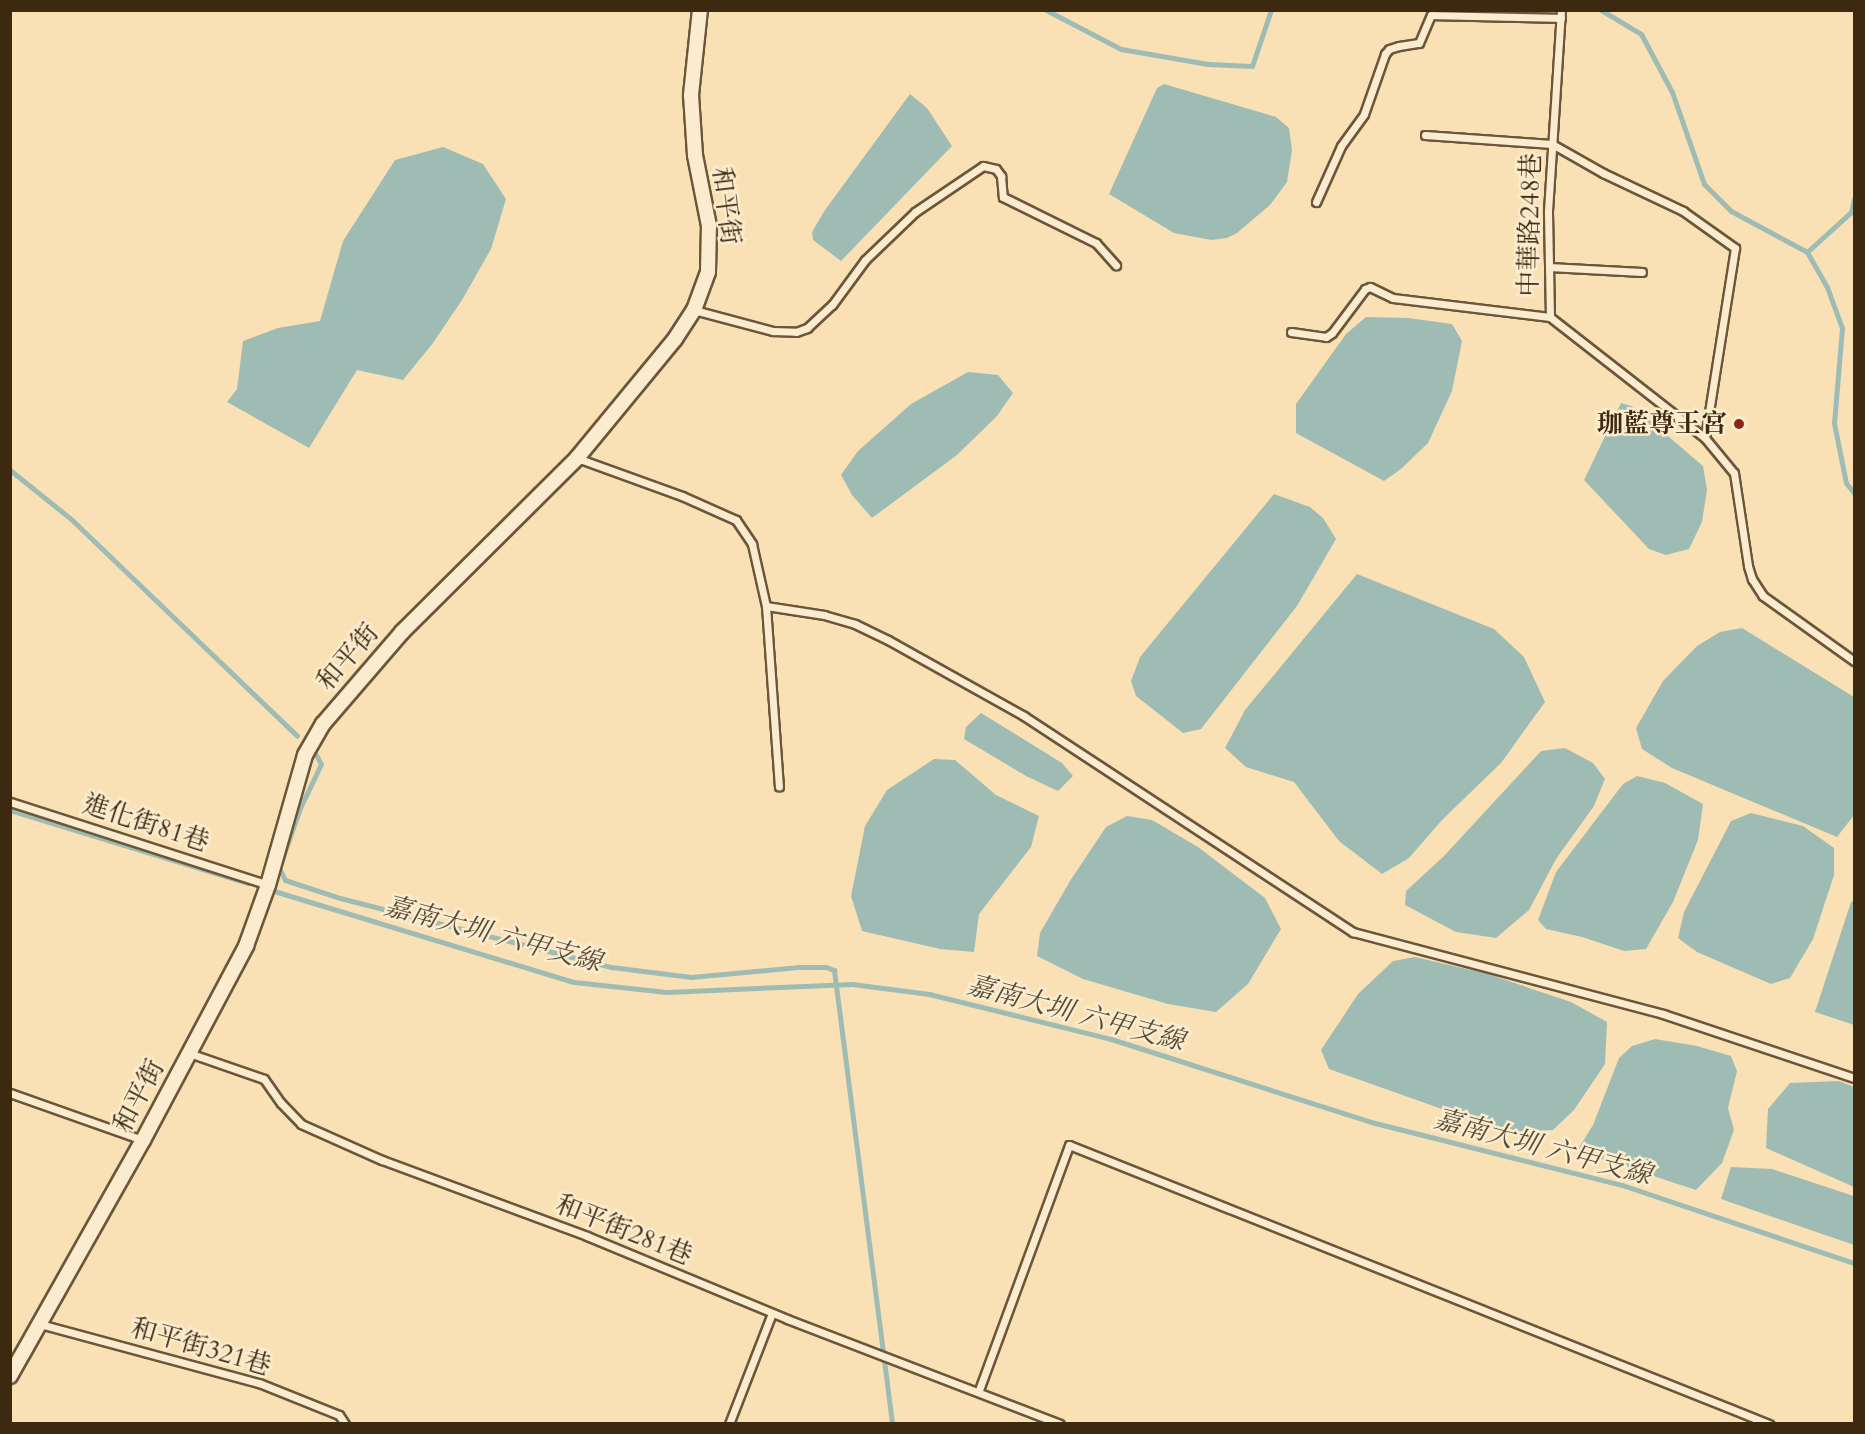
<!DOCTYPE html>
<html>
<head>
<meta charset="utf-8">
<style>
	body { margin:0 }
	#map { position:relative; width:1865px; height:1434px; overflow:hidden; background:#fae1b5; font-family:Cardo,"Noto Serif TC",serif }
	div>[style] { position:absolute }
	.water>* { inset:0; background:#9fbcb4 }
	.stream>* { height:5px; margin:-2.5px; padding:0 2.5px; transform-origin:2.5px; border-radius:2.5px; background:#9fbcb4 }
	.roads { filter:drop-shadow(2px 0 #6c5639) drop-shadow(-2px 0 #6c5639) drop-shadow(0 2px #6c5639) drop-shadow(0 -2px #6c5639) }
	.lane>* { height:7px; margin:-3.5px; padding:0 3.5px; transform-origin:3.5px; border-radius:3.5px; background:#fceccf }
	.street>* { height:14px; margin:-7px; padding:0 7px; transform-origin:7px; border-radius:7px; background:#fceccf }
	.dots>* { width:16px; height:16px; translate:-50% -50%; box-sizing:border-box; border:3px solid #fceccf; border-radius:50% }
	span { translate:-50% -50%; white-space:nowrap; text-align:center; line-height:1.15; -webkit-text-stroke:5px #fceccf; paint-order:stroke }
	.street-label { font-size:26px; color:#3d2810 }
	.poi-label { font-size:26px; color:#3d2810; font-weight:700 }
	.right { translate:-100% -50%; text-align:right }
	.water-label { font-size:27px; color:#564d39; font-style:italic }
	.frame { position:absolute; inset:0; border:12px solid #3d2810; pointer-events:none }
</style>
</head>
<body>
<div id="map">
	<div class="water">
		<div style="clip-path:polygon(1164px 84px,1276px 117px,1289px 128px,1292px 150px,1287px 182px,1270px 205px,1237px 233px,1227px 238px,1211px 240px,1174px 233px,1109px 194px,1157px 88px)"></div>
		<div style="clip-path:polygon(910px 94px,927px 108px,952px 146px,841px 261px,813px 240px,812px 232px,825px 210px)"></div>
		<div style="clip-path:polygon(443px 147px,483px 164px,506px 199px,491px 249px,462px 300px,433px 343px,403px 380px,357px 370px,309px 448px,227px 402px,237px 389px,243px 341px,278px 328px,320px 321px,343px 241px,395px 160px)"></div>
		<div style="clip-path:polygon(1366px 317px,1408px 318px,1452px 324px,1462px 341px,1452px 391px,1428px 443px,1401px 469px,1384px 481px,1296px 433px,1296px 404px,1346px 334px)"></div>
		<div style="clip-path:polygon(968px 372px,998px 375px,1013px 393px,997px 416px,957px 455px,872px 518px,852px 495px,841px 475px,858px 451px,911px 404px)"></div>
		<div style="clip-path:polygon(1621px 403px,1634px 407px,1703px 466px,1707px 490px,1702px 522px,1689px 549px,1666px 555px,1649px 549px,1584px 480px)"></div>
		<div style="clip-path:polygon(1274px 494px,1310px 507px,1323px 518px,1336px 539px,1297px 606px,1201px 729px,1183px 733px,1136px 696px,1131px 681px,1140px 657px)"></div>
		<div style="clip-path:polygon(1357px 574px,1494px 629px,1524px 657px,1545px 702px,1501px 763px,1442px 820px,1409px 858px,1382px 874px,1339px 841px,1294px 782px,1246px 767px,1225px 748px,1245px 710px)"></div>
		<div style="clip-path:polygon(1742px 628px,1854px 697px,1854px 815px,1837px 837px,1672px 768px,1642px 749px,1636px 728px,1663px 681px,1697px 646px,1720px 632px)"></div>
		<div style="clip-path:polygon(981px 713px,1062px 763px,1073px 776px,1058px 791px,1026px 776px,964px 739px,966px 727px)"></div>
		<div style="clip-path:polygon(1565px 748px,1593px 763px,1605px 779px,1594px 806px,1556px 859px,1529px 910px,1496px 938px,1456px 932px,1405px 905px,1406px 891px,1444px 856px,1541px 751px)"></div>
		<div style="clip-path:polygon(934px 759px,955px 760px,996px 795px,1039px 816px,1031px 847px,979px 914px,974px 952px,940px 949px,862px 931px,851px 896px,865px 826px,887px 790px)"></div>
		<div style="clip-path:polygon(1637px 776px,1665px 783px,1703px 804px,1698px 840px,1673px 902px,1646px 949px,1624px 951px,1582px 937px,1546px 929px,1538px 920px,1556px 872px,1623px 784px)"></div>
		<div style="clip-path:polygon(1751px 813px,1803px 826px,1834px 848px,1834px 875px,1813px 939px,1790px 978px,1771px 984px,1697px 952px,1678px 938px,1684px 912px,1731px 821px)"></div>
		<div style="clip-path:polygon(1127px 816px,1152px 820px,1198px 847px,1265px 898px,1281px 929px,1248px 984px,1216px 1012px,1168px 1004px,1083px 979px,1037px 956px,1040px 933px,1070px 881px,1106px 827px)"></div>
		<div style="clip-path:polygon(1854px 901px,1854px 1025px,1815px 1012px,1851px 902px)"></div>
		<div style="clip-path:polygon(1415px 957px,1488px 974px,1571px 1002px,1607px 1022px,1605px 1064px,1574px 1110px,1553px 1130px,1516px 1132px,1490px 1126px,1329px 1069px,1321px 1050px,1358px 994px,1393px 961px)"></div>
		<div style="clip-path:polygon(1655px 1039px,1697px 1046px,1731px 1056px,1737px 1071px,1728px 1108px,1734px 1130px,1722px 1163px,1696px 1190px,1577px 1151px,1593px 1125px,1619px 1058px,1632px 1046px)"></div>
		<div style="clip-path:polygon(1839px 1081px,1854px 1087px,1854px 1187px,1766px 1148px,1768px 1109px,1790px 1083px)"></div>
		<div style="clip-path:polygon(1731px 1167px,1772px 1169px,1854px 1196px,1854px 1245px,1721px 1199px)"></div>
	</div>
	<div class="stream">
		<div style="left:1046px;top:10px;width:85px;rotate:27.5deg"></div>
		<div style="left:1121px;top:49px;width:88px;rotate:9.8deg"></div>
		<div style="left:1208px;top:64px;width:44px;rotate:2.6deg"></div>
		<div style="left:1252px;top:66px;width:59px;rotate:-71.3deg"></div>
		<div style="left:1601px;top:10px;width:47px;rotate:31deg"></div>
		<div style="left:1641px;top:34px;width:66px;rotate:61.9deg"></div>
		<div style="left:1672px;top:92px;width:97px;rotate:70.8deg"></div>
		<div style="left:1704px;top:184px;width:38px;rotate:45deg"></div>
		<div style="left:1731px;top:211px;width:86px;rotate:28.3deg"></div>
		<div style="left:1807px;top:252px;width:40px;rotate:60.3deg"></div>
		<div style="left:1827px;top:287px;width:44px;rotate:69.9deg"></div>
		<div style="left:1842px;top:328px;width:95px;rotate:94.8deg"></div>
		<div style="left:1834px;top:423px;width:61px;rotate:78.7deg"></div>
		<div style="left:1846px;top:483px;width:13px;rotate:51deg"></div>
		<div style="left:1807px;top:252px;width:59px;rotate:-42.3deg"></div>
		<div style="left:1851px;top:212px;width:13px;rotate:-77deg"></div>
		<div style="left:10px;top:470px;width:78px;rotate:38.8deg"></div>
		<div style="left:71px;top:519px;width:313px;rotate:43.8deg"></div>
		<div style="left:316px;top:755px;width:10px;rotate:61deg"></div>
		<div style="left:321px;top:764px;width:49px;rotate:115.5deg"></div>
		<div style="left:300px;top:808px;width:64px;rotate:109.3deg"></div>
		<div style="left:279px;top:868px;width:13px;rotate:63deg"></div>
		<div style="left:285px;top:880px;width:58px;rotate:18.1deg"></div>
		<div style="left:340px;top:898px;width:280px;rotate:14.3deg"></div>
		<div style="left:611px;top:967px;width:81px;rotate:7.1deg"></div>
		<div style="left:691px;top:977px;width:107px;rotate:-5.3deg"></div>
		<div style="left:798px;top:967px;width:28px"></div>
		<div style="left:826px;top:967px;width:9px;rotate:21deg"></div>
		<div style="left:834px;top:970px;width:458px;rotate:82.7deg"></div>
		<div style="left:10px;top:810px;width:249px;rotate:17.1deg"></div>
		<div style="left:274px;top:891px;width:313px;rotate:16.9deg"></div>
		<div style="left:574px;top:982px;width:93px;rotate:6.2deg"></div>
		<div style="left:666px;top:992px;width:186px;rotate:-2.5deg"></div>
		<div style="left:852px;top:984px;width:78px;rotate:7.4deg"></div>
		<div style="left:929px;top:994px;width:187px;rotate:13.9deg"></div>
		<div style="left:1111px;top:1039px;width:277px;rotate:17.7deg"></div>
		<div style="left:1375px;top:1123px;width:255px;rotate:14.1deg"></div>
		<div style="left:1622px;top:1185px;width:245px;rotate:18.6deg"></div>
	</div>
	<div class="roads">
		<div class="lane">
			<div style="left:1561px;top:10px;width:203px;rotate:93.7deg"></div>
			<div style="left:1548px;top:213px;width:104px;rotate:88.9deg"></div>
			<div style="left:1550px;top:317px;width:197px;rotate:38deg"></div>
			<div style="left:1705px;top:438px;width:45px;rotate:50.4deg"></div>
			<div style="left:1734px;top:473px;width:94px;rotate:81.4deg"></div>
			<div style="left:1748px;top:566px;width:14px;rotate:73deg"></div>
			<div style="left:1752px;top:579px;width:20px;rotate:57deg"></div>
			<div style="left:1763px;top:596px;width:112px;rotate:35.5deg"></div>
			<div style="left:1425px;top:135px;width:127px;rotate:4.1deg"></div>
			<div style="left:1552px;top:144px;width:59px;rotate:29.6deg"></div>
			<div style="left:1603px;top:173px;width:89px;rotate:25.4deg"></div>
			<div style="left:1683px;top:211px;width:64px;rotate:35.4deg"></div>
			<div style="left:1735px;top:248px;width:192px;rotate:99deg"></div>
			<div style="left:1316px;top:202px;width:61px;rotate:-65.9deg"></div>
			<div style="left:1341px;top:146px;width:39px;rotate:-54deg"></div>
			<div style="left:1364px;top:114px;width:64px;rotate:-70.7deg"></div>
			<div style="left:1385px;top:54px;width:6px;rotate:-51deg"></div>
			<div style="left:1389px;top:49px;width:10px;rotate:-17deg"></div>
			<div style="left:1399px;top:46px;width:20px;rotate:-9deg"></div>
			<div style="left:1419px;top:43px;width:30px;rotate:-67deg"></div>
			<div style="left:1431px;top:15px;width:130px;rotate:1.3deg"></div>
			<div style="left:1549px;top:267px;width:93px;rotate:3.1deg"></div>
			<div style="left:694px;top:310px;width:82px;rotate:14.9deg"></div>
			<div style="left:773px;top:331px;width:23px;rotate:2deg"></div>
			<div style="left:796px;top:332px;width:12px;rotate:-20deg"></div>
			<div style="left:807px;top:328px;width:34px;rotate:-43deg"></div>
			<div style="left:832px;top:305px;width:56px;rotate:-53.7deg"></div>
			<div style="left:865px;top:260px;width:69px;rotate:-43.8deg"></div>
			<div style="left:915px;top:212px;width:82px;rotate:-34.1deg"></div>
			<div style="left:983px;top:166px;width:13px;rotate:13deg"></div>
			<div style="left:996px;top:169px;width:9px;rotate:54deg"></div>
			<div style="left:1001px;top:176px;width:21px;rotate:85deg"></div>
			<div style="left:1003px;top:197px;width:104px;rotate:26.3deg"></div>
			<div style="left:1096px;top:243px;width:30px;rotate:48deg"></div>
			<div style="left:1291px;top:332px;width:35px;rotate:8deg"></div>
			<div style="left:1326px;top:337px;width:7px;rotate:-34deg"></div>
			<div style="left:1332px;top:333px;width:55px;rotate:-53.1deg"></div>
			<div style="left:1365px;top:289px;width:5px;rotate:-22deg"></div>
			<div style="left:1370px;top:287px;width:25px;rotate:26deg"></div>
			<div style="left:1393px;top:298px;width:158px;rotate:6.9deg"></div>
			<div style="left:577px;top:458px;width:112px;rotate:19.9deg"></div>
			<div style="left:682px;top:496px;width:59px;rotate:24deg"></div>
			<div style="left:736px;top:520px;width:29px;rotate:56deg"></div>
			<div style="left:752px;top:544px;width:64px;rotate:77.3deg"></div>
			<div style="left:766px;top:606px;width:181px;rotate:85.9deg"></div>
			<div style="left:766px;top:606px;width:59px;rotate:8.8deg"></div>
			<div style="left:824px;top:615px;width:32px;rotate:16deg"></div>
			<div style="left:855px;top:624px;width:37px;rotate:26deg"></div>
			<div style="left:888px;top:640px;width:156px;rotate:29.2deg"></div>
			<div style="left:1024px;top:716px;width:394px;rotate:33.3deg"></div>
			<div style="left:1353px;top:932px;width:321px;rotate:14.8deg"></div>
			<div style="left:1663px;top:1014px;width:201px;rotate:18.5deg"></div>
			<div style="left:10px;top:802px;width:271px;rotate:17.8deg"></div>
			<div style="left:189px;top:1053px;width:79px;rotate:19.1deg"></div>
			<div style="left:264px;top:1079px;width:29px;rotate:55deg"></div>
			<div style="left:281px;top:1103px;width:29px;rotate:46deg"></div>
			<div style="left:301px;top:1124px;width:89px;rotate:24deg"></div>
			<div style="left:382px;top:1160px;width:219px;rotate:20.3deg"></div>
			<div style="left:587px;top:1236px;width:217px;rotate:22.5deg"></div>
			<div style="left:787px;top:1319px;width:292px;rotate:21deg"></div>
			<div style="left:10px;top:1093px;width:141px;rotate:19.5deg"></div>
			<div style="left:40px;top:1324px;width:227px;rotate:15.1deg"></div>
			<div style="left:259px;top:1383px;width:86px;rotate:21.8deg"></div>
			<div style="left:339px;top:1415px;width:11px;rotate:56deg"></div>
			<div style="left:979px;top:1390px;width:261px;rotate:-69.8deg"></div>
			<div style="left:1069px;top:1145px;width:754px;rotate:21.73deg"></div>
			<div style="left:729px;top:1424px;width:119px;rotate:-68.8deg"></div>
		</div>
		<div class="street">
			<div style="left:10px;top:1376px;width:271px;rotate:-60.6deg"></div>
			<div style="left:143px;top:1140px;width:220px;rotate:-62deg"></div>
			<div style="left:246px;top:946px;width:65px;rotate:-70.2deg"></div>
			<div style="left:268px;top:885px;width:135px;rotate:-74.1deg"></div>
			<div style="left:305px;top:755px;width:36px;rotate:-60deg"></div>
			<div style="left:323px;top:724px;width:121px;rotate:-49.3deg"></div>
			<div style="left:402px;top:632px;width:247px;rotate:-44.8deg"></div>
			<div style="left:577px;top:458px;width:154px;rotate:-50.5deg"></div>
			<div style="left:675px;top:339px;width:35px;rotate:-57deg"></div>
			<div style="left:694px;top:310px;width:40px;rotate:-69.8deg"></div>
			<div style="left:708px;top:272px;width:46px;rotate:-88.8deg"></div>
			<div style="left:709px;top:226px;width:72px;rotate:-101.2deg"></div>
			<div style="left:695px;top:155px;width:60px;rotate:-93.8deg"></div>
			<div style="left:691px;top:95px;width:85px;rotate:-84deg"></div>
		</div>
	</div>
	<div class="dots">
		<div style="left:1739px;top:424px;background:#8f2418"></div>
	</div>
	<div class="street-label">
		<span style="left:726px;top:206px;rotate:83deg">和平街</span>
		<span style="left:1530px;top:225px;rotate:-89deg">中華路248巷</span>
		<span style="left:348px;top:657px;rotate:-49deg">和平街</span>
		<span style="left:146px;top:823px;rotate:18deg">進化街81巷</span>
		<span style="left:139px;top:1096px;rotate:-62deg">和平街</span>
		<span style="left:624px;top:1230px;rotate:22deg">和平街281巷</span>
		<span style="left:201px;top:1347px;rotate:16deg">和平街321巷</span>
	</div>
	<div class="poi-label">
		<span class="right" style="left:1727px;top:424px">珈藍尊王宮</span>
	</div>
	<div class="water-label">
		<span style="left:493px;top:934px;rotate:15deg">嘉南大圳 六甲支線</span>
		<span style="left:1076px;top:1013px;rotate:15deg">嘉南大圳 六甲支線</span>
		<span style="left:1543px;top:1147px;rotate:15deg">嘉南大圳 六甲支線</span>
	</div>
	<div class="frame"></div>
</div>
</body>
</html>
